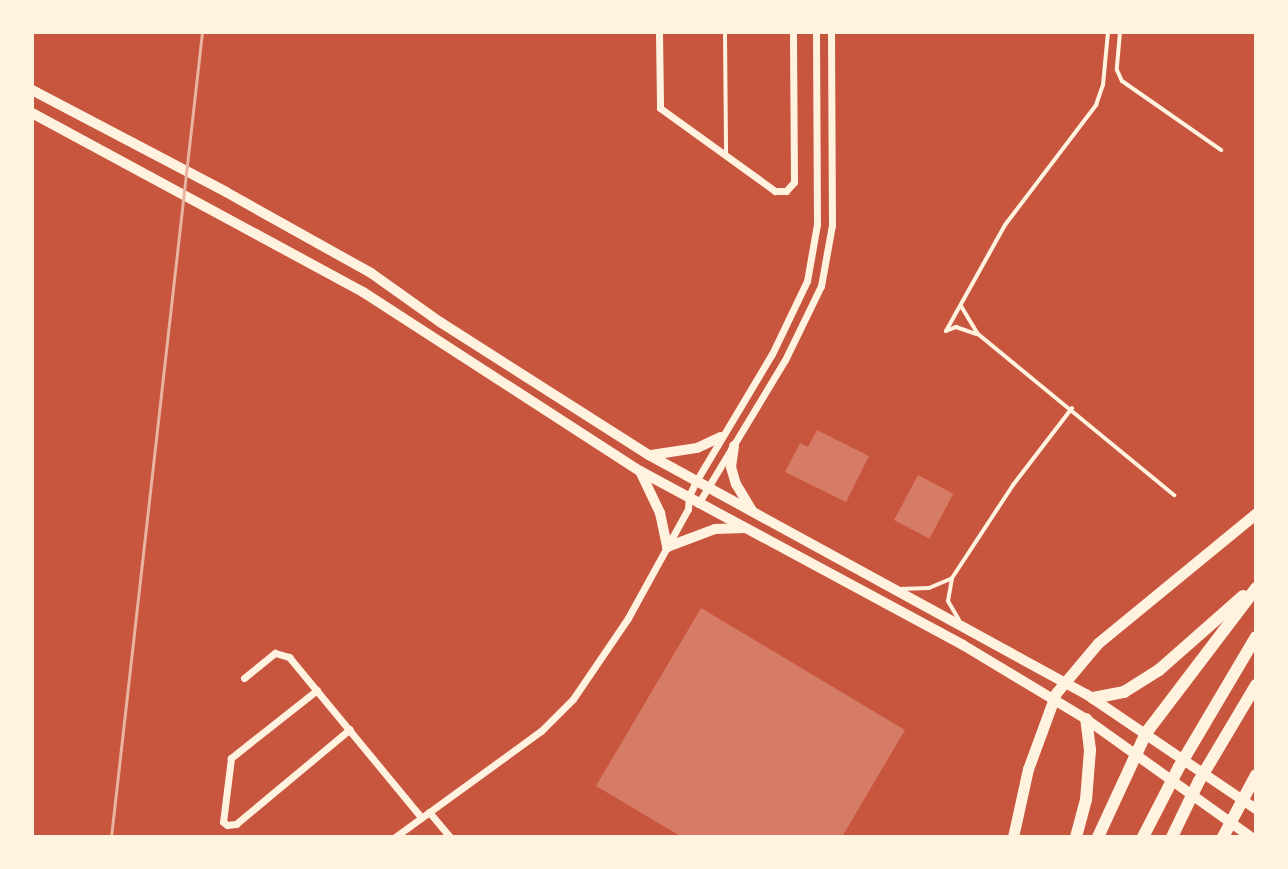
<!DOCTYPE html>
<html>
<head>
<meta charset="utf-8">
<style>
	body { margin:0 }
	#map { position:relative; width:1288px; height:869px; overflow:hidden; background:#c8553d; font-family:Jost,sans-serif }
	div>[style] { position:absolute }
	.building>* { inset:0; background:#d67c66; transform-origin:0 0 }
	.service>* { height:4px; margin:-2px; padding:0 2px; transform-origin:2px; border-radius:2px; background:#fff3e0 }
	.minor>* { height:7px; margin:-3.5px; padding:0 3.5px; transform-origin:3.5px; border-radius:3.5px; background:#fff3e0 }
	.secondary>* { height:10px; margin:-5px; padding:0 5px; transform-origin:5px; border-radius:5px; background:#fff3e0 }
	.primary>* { height:11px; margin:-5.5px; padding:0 5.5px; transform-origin:5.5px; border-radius:5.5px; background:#fff3e0 }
	.trunk>* { height:12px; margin:-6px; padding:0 6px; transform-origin:6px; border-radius:6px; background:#fff3e0 }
	.rail>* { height:3px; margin:-1.5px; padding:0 1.5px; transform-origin:1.5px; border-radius:1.5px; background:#e9b49f }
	span { translate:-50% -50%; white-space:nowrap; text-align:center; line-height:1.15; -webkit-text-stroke:8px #fff3e0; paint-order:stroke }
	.frame { position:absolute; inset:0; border:34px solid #fff3e0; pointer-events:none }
</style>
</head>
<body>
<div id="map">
	<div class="building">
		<div style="clip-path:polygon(817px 430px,869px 456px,846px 502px,785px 472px,800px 443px,808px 447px)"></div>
		<div style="left:918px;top:475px;width:40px;height:51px;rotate:28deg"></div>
		<div style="clip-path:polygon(701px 608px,905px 730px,842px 837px,682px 837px,596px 786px)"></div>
	</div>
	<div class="service">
		<div style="left:725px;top:32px;width:121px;rotate:89.5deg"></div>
		<div style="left:1120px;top:32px;width:38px;rotate:95deg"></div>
		<div style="left:1117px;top:70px;width:12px;rotate:66deg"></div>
		<div style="left:1122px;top:81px;width:121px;rotate:34.9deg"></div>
		<div style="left:961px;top:306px;width:33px;rotate:59deg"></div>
		<div style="left:978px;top:334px;width:254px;rotate:39.4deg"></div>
		<div style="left:946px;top:331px;width:121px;rotate:-60.9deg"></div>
		<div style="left:1005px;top:225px;width:151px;rotate:-52.8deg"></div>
		<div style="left:1096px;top:105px;width:21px;rotate:-71deg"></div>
		<div style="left:1103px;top:85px;width:53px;rotate:-84.6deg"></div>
		<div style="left:946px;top:331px;width:11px;rotate:-22deg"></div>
		<div style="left:956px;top:327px;width:21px;rotate:19deg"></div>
		<div style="left:900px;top:589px;width:29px;rotate:-2deg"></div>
		<div style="left:929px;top:588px;width:25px;rotate:-23deg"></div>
		<div style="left:959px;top:620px;width:22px;rotate:-120deg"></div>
		<div style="left:948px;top:601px;width:23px;rotate:-80deg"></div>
		<div style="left:952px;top:578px;width:111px;rotate:-56.7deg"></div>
		<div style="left:1013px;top:485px;width:97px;rotate:-52.5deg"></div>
	</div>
	<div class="minor">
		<div style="left:659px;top:32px;width:76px;rotate:89.2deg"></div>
		<div style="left:660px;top:108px;width:142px;rotate:35.8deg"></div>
		<div style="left:775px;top:191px;width:11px"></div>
		<div style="left:786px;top:191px;width:12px;rotate:-48deg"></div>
		<div style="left:794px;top:182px;width:150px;rotate:-90.4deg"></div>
		<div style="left:698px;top:504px;width:168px;rotate:-58.9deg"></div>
		<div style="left:785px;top:360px;width:82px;rotate:-64.1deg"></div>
		<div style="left:821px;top:286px;width:62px;rotate:-79.8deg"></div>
		<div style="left:832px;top:225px;width:193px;rotate:-90.3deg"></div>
		<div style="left:244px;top:678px;width:40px;rotate:-39deg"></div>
		<div style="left:275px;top:653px;width:15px;rotate:16deg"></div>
		<div style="left:289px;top:657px;width:207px;rotate:50.5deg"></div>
		<div style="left:317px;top:690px;width:110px;rotate:141.7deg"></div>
		<div style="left:231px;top:758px;width:64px;rotate:97.1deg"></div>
		<div style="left:223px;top:822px;width:5px;rotate:37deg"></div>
		<div style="left:227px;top:825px;width:9px;rotate:-6deg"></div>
		<div style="left:236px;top:824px;width:148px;rotate:-39.8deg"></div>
		<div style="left:429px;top:812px;width:33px;rotate:50deg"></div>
		<div style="left:395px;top:837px;width:180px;rotate:-36deg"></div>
		<div style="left:541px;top:731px;width:45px;rotate:-45deg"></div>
		<div style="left:573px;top:699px;width:98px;rotate:-55.8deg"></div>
		<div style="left:628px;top:618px;width:124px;rotate:-61.2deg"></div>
		<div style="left:688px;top:509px;width:13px;rotate:-86deg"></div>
		<div style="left:689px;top:496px;width:14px;rotate:-65deg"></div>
		<div style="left:695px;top:483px;width:150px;rotate:-59.2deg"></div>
		<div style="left:772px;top:354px;width:81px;rotate:-64.4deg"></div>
		<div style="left:807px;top:281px;width:58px;rotate:-80deg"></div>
		<div style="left:817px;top:224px;width:192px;rotate:-90.3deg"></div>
	</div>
	<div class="secondary">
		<div style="left:32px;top:90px;width:219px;rotate:27.7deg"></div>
		<div style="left:226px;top:192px;width:166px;rotate:29.2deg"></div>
		<div style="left:371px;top:273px;width:85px;rotate:35.4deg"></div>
		<div style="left:440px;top:322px;width:248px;rotate:32.5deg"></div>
		<div style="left:649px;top:455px;width:498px;rotate:28.7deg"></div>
		<div style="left:1086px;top:694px;width:205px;rotate:34.1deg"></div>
		<div style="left:32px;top:113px;width:376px;rotate:28.4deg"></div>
		<div style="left:363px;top:292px;width:330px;rotate:32.9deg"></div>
		<div style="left:640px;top:471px;width:367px;rotate:28.3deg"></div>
		<div style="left:963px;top:645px;width:144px;rotate:31deg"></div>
		<div style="left:1086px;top:719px;width:203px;rotate:35.6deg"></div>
		<div style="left:734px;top:446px;width:21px;rotate:98deg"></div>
		<div style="left:731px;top:467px;width:18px;rotate:74deg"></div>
		<div style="left:736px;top:484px;width:31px;rotate:59deg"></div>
		<div style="left:651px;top:455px;width:47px;rotate:-8.7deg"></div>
		<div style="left:697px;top:448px;width:26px;rotate:-25deg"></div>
		<div style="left:640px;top:471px;width:47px;rotate:64.5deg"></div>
		<div style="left:660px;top:513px;width:35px;rotate:78deg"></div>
		<div style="left:667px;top:547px;width:51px;rotate:-20.6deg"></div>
		<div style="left:715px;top:529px;width:30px;rotate:-2deg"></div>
	</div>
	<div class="primary">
		<div style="left:1013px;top:837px;width:70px;rotate:-77.6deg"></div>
		<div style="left:1028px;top:769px;width:81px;rotate:-69.8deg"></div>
		<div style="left:1056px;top:693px;width:65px;rotate:-50deg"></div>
		<div style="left:1098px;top:643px;width:205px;rotate:-39.4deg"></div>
	</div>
	<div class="trunk">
		<div style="left:1093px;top:698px;width:32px;rotate:-11deg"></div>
		<div style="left:1124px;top:692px;width:41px;rotate:-32.2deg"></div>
		<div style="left:1159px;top:670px;width:112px;rotate:-41.4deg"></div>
		<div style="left:1076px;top:837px;width:38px;rotate:-75deg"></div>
		<div style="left:1086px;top:800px;width:50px;rotate:-85.4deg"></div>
		<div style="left:1090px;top:750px;width:31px;rotate:-97deg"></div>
		<div style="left:1098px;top:837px;width:115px;rotate:-65.2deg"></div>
		<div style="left:1146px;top:733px;width:182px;rotate:-52.8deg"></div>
		<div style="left:1143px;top:837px;width:79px;rotate:-62.8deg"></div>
		<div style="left:1179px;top:767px;width:151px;rotate:-59.4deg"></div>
		<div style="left:1172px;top:837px;width:62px;rotate:-64.3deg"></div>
		<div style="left:1199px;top:781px;width:112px;rotate:-59.3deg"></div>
		<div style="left:1223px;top:837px;width:70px;rotate:-62deg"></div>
	</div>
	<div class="rail">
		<div style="left:111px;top:837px;width:810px;rotate:-83.55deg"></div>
	</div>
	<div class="frame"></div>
</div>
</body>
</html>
